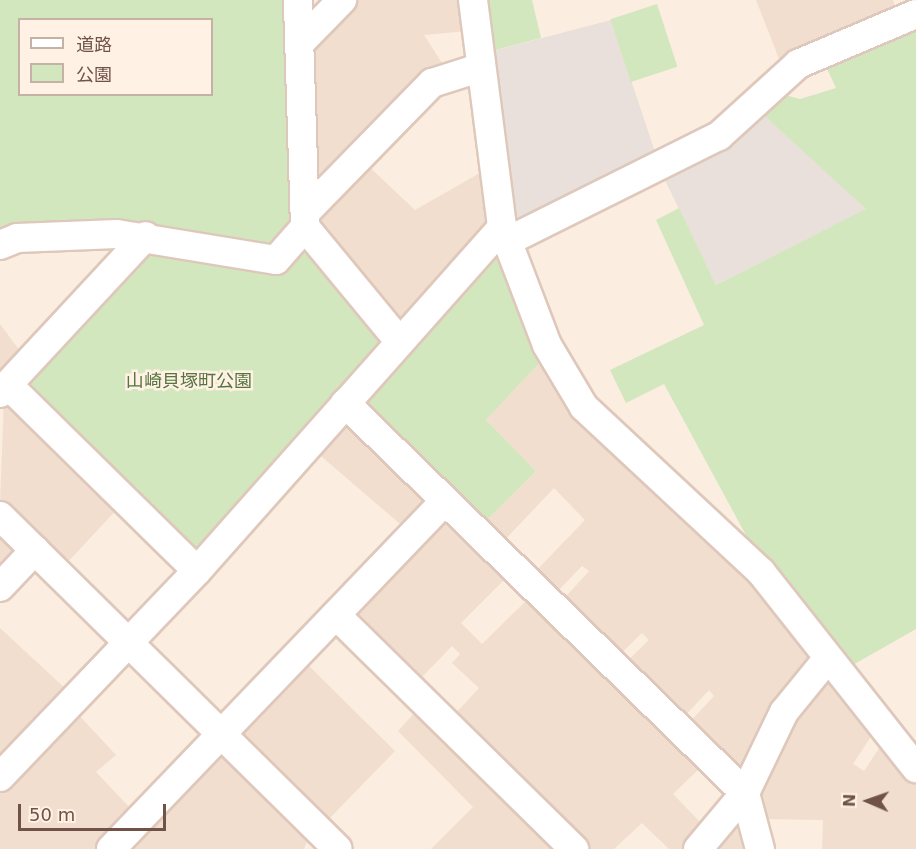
<!DOCTYPE html>
<html>
<head>
<meta charset="utf-8">
<style>
	body { margin:0 }
	#map { position:relative; width:916px; height:849px; overflow:hidden; background:#fbeddf; font-family:"DejaVu Sans","Noto Sans JP",sans-serif }
	div>[style] { position:absolute }
	.residential>* { inset:0; background:#f2dece }
	.industrial>* { inset:0; background:#e9e0db }
	.green>* { inset:0; background:#d3e7be; transform-origin:0 0 }
	.roads { filter:drop-shadow(2px 0 #dec8bb) drop-shadow(-2px 0 #dec8bb) drop-shadow(0 2px #dec8bb) drop-shadow(0 -2px #dec8bb) }
	.minor>* { height:28px; margin:-14px; padding:0 14px; transform-origin:14px; border-radius:14px; background:#fff }
	span { translate:-50% -50%; white-space:nowrap; text-align:center; line-height:1.15; -webkit-text-stroke:5px #fff1e4; paint-order:stroke }
	.park-label { font-size:18px; color:#557641 }
	.legend { position:absolute; left:18px; top:18px; width:195px; height:78px; box-sizing:border-box; background:#fff1e4; border:2px solid #c6b1a6; margin:0; padding:8px 10px; list-style:none; font-size:18px; color:#705248 }
	.legend li { display:flex; align-items:center; gap:12px; height:30px }
	.legend b { width:30px; border:2px solid #c6b1a6 }
	.north { position:absolute; left:838px; top:771px; width:60px; height:60px; -webkit-text-stroke:4px #fff1e4; paint-order:stroke; rotate:272deg; font-size:16px; font-weight:700; line-height:24px; text-align:center; color:#705248 }
	.north::after { content:''; display:block; margin:auto; width:21px; height:27px; background:#705248; clip-path:polygon(50% 0,100% 100%,50% 72%,0 100%) }
	.scale { position:absolute; left:18px; top:804px; width:148px; height:27px; box-sizing:border-box; border:3px solid #705248; border-top:0; padding-left:8px; font-size:18px; line-height:21px; white-space:nowrap; color:#705248; -webkit-text-stroke:4px #fff1e4; paint-order:stroke }
</style>
</head>
<body>
<div id="map">
	<div class="residential">
		<div style="clip-path:polygon(355px 0,465px 0,468px 31px,424px 35px,446px 69px,321px 188px,312px 184px,308px 48px)"></div>
		<div style="clip-path:polygon(756px 0,893px 0,898px 15px,783px 69px)"></div>
		<div style="clip-path:polygon(363px 161px,415px 210px,487px 169px,493px 217px,404px 324px,314px 225px)"></div>
		<div style="clip-path:polygon(0 324px,25px 358px,0 383px)"></div>
		<div style="clip-path:polygon(545px 357px,763px 585px,814px 655px,742px 771px,686px 726px,714px 696px,709px 690px,681px 720px,624px 664px,649px 640px,642px 633px,617px 657px,561px 602px,589px 571px,582px 566px,554px 595px,533px 574px,585px 520px,554px 488px,501px 544px,482px 525px,536px 471px,486px 420px)"></div>
		<div style="clip-path:polygon(4px 398px,121px 505px,64px 566px,0 504px)"></div>
		<div style="clip-path:polygon(342px 420px,351px 420px,429px 497px,406px 529px,315px 451px)"></div>
		<div style="clip-path:polygon(451px 518px,509px 575px,461px 623px,482px 644px,530px 597px,702px 766px,673px 794px,702px 824px,684px 849px,669px 849px,642px 823px,614px 849px,588px 849px,453px 716px,479px 688px,452px 663px,460px 654px,452px 646px,422px 677px,413px 677px,353px 619px,353px 610px,441px 519px)"></div>
		<div style="clip-path:polygon(0 529px,18px 555px,0 573px)"></div>
		<div style="clip-path:polygon(0 628px,68px 691px,0 763px)"></div>
		<div style="clip-path:polygon(304px 661px,395px 751px,326px 822px,239px 738px,238px 729px)"></div>
		<div style="clip-path:polygon(823px 673px,874px 732px,853px 764px,864px 771px,882px 744px,916px 776px,916px 849px,822px 849px,823px 820px,761px 819px,755px 791px,795px 712px)"></div>
		<div style="clip-path:polygon(419px 708px,562px 849px,431px 849px,473px 807px,398px 731px)"></div>
		<div style="clip-path:polygon(75px 711px,116px 755px,96px 772px,134px 812px,99px 849px,0 849px,0 789px)"></div>
		<div style="clip-path:polygon(218px 751px,226px 751px,310px 833px,304px 849px,124px 849px)"></div>
		<div style="clip-path:polygon(734px 817px,743px 819px,751px 849px,710px 849px)"></div>
	</div>
	<div class="industrial">
		<div style="clip-path:polygon(611px 20px,658px 161px,511px 233px,485px 53px)"></div>
		<div style="clip-path:polygon(758px 110px,867px 209px,716px 285px,661px 172px)"></div>
	</div>
	<div class="green">
		<div style="clip-path:polygon(evenodd,0 0,288px 0,296px 224px,276px 250px,0 237px,0 0,20px 20px,212px 20px,212px 94px,20px 94px,20px 20px)"></div>
		<div style="clip-path:polygon(480px 0,532px 0,541px 38px,485px 53px)"></div>
		<div style="left:657px;top:4px;width:66px;height:49px;rotate:72deg"></div>
		<div style="clip-path:polygon(916px 20px,916px 629px,844px 670px,760px 561px,664px 384px,626px 403px,610px 370px,704px 325px,656px 220px,679px 208px,716px 285px,866px 209px,758px 110px,774px 92px,800px 99px,836px 88px,822px 58px)"></div>
		<div style="clip-path:polygon(308px 245px,384px 338px,383px 348px,199px 556px,20px 389px,139px 252px)"></div>
		<div style="clip-path:polygon(494px 250px,502px 251px,545px 357px,486px 420px,536px 471px,482px 525px,363px 407px,362px 397px)"></div>
	</div>
	<div class="roads">
		<div class="minor">
			<div style="left:473px;top:0;width:229px;rotate:82.7deg"></div>
			<div style="left:502px;top:227px;width:126px;rotate:69.1deg"></div>
			<div style="left:547px;top:345px;width:72px;rotate:59.2deg"></div>
			<div style="left:584px;top:407px;width:242px;rotate:43deg"></div>
			<div style="left:761px;top:572px;width:250px;rotate:51.7deg"></div>
			<div style="left:299px;top:44px;width:62px;rotate:-45.7deg"></div>
			<div style="left:305px;top:213px;width:182px;rotate:-45.7deg"></div>
			<div style="left:432px;top:83px;width:49px;rotate:-17.7deg"></div>
			<div style="left:305px;top:227px;width:148px;rotate:50.5deg"></div>
			<div style="left:506px;top:242px;width:238px;rotate:-26.5deg"></div>
			<div style="left:719px;top:136px;width:107px;rotate:-42.3deg"></div>
			<div style="left:798px;top:64px;width:128px;rotate:-23deg"></div>
			<div style="left:0;top:245px;width:18px;rotate:-22deg"></div>
			<div style="left:17px;top:238px;width:100px;rotate:-2.3deg"></div>
			<div style="left:117px;top:234px;width:161px;rotate:9.3deg"></div>
			<div style="left:276px;top:260px;width:44px;rotate:-48.7deg"></div>
			<div style="left:305px;top:227px;width:227px;rotate:-91.8deg"></div>
			<div style="left:8px;top:385px;width:265px;rotate:44.5deg"></div>
			<div style="left:0;top:393px;width:214px;rotate:-47.1deg"></div>
			<div style="left:345px;top:403px;width:559px;rotate:44.27deg"></div>
			<div style="left:745px;top:793px;width:58px;rotate:75deg"></div>
			<div style="left:0;top:516px;width:474px;rotate:44.6deg"></div>
			<div style="left:0;top:587px;width:51px;rotate:-46.6deg"></div>
			<div style="left:336px;top:615px;width:334px;rotate:44.5deg"></div>
			<div style="left:0;top:777px;width:285px;rotate:-46.3deg"></div>
			<div style="left:197px;top:571px;width:460px;rotate:-48.4deg"></div>
			<div style="left:111px;top:849px;width:482px;rotate:-46.2deg"></div>
			<div style="left:698px;top:849px;width:73px;rotate:-50deg"></div>
			<div style="left:745px;top:793px;width:90px;rotate:-64.3deg"></div>
			<div style="left:784px;top:712px;width:70px;rotate:-50.8deg"></div>
		</div>
	</div>
	<div class="park-label">
		<span style="left:189px;top:381px">山崎貝塚町公園</span>
	</div>
	<ul class="legend">
	<li><b style="height:8px;background:#fff"></b>道路</li>
	<li><b style="height:16px;background:#d3e7be"></b>公園</li>
	</ul>
	<div class="north">N</div>
	<div class="scale">50 m</div>
</div>
</body>
</html>
